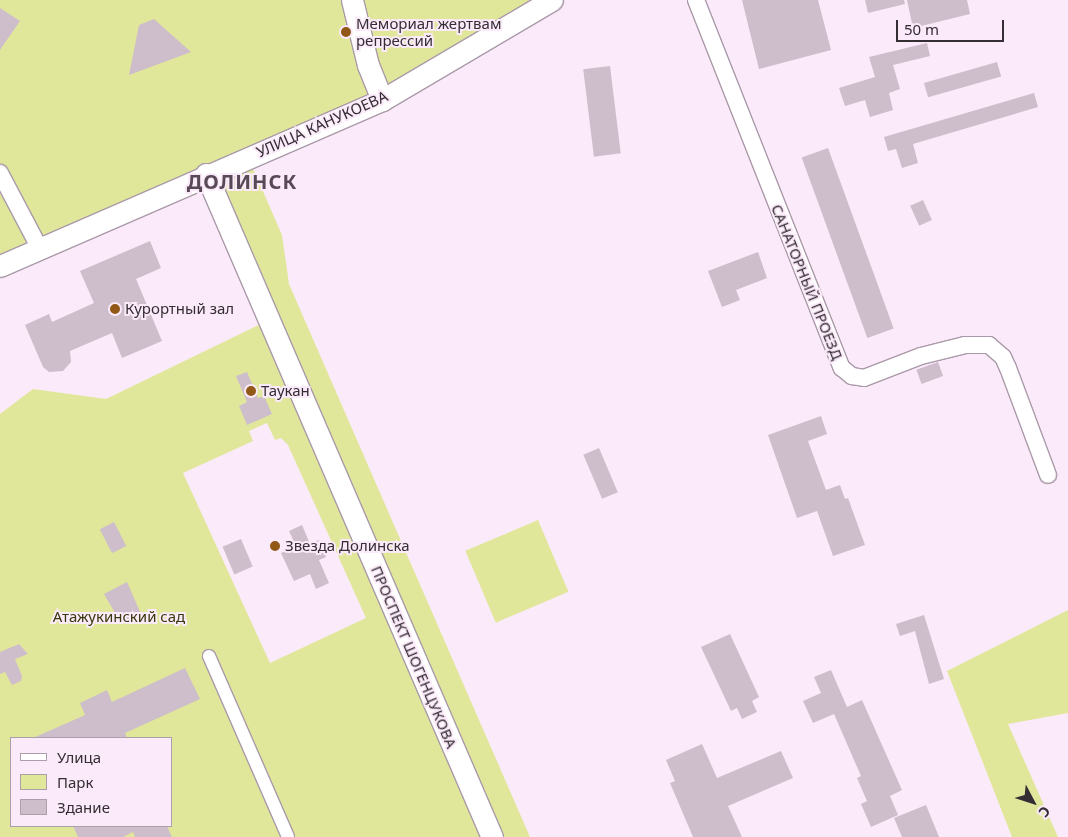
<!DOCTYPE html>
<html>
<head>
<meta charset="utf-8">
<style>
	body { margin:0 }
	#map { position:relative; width:1068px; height:837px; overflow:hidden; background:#fbeaf9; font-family:"Noto Sans",sans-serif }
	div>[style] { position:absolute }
	.green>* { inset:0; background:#e1e79a; transform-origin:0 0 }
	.building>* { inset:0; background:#cebdcb; transform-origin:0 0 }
	.roads { filter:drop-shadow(1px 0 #aa9aa9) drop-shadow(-1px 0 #aa9aa9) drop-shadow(0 1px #aa9aa9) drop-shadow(0 -1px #aa9aa9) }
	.pedestrian>* { height:12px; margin:-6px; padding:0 6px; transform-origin:6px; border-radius:6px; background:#fff }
	.minor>* { height:16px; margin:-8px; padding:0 8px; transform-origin:8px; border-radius:8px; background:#fff }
	.tertiary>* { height:21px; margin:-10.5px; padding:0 10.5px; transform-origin:10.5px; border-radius:10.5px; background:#fff }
	.dots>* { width:14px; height:14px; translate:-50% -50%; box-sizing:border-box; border:2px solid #fbeaf9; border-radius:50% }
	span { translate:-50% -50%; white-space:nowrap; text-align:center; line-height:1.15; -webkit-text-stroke:4px #fbeaf9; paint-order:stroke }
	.poi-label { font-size:15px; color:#342e34 }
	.left { translate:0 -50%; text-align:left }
	.street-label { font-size:15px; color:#342e34 }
	.park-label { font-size:15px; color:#36380b }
	.district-label { font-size:20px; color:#574956; font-weight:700; letter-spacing:1px }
	.legend { position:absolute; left:10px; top:737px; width:162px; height:90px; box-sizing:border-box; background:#fbeaf9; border:1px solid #ab9faa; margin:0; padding:6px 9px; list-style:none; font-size:15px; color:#342e34 }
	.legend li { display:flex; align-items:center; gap:10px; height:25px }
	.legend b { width:25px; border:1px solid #ab9faa }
	.north { position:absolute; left:1008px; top:777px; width:50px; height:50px; -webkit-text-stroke:4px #fbeaf9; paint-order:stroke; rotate:130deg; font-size:14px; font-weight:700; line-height:20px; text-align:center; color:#342e34 }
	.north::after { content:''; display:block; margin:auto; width:18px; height:22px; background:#342e34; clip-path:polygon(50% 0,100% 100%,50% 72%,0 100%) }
	.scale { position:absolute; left:896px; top:20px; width:108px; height:22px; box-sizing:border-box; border:2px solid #342e34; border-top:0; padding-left:6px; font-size:15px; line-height:18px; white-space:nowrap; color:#342e34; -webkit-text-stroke:4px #fbeaf9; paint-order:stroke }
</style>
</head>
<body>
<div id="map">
	<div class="green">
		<div style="clip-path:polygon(evenodd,0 0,552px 0,248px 157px,282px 235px,289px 284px,530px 837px,0 837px,0 414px,33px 389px,106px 399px,269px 320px,206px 174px,0 266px,0 0,267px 423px,275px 440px,281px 438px,288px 445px,366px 618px,270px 663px,183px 473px,253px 441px,249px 431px,267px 423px,0 0,11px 738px,171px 738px,171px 826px,11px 826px,11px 738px)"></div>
		<div style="left:538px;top:520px;width:78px;height:79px;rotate:67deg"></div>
		<div style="clip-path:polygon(1068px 610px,1068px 713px,1008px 724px,1058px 837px,1012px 837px,947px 671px)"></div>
	</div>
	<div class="building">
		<div style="clip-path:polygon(742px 0,818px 0,831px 50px,759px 69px)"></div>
		<div style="clip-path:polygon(865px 0,904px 0,905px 4px,868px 13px)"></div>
		<div style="clip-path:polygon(907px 0,967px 0,970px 14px,913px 28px)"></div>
		<div style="clip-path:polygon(0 8px,20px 21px,0 50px)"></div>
		<div style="clip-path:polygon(154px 19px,191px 52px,129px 75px,139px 25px)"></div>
		<div style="clip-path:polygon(927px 43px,930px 56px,893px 65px,900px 89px,889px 93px,893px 110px,870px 117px,865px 100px,845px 106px,839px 88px,875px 77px,869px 57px)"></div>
		<div style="left:997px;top:62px;width:15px;height:76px;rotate:74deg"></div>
		<div style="left:610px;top:66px;width:88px;height:27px;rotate:83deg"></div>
		<div style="clip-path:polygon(1034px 93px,1038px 107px,913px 144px,918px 163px,902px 168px,896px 149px,888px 151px,884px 137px)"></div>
		<div style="left:828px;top:148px;width:192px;height:28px;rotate:70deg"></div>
		<div style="left:923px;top:200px;width:22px;height:14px;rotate:66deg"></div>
		<div style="clip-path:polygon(150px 241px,161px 268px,136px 279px,162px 341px,122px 358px,112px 333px,70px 351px,71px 362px,63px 371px,49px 372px,43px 367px,25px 325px,49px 314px,52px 322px,94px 303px,80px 271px)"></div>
		<div style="clip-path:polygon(758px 252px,767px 278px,736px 290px,740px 300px,722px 307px,708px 271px)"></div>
		<div style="left:938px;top:362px;width:15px;height:23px;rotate:70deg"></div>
		<div style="clip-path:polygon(247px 372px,258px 398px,264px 396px,272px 414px,247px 425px,239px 406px,247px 402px,236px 376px)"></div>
		<div style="clip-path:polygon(821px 416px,827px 434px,808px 441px,826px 490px,840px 485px,845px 499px,848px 498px,865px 545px,833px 556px,817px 511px,797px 518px,768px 435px)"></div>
		<div style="left:599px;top:448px;width:48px;height:17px;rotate:67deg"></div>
		<div style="left:114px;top:522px;width:27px;height:16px;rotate:63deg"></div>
		<div style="clip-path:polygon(302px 525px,310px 544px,319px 540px,326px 557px,319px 560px,329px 583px,316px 589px,310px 574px,294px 581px,281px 553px,296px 546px,289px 531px)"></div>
		<div style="left:241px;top:539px;width:30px;height:20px;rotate:67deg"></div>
		<div style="clip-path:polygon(127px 582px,141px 614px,121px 623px,104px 594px)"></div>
		<div style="clip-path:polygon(924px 615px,944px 679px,929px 684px,915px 631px,900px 636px,896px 624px)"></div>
		<div style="clip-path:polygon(730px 634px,759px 697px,752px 701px,757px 712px,742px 719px,737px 708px,731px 711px,701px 647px)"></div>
		<div style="clip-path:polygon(19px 644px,28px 654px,15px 659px,22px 676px,21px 681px,12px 685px,5px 672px,0 674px,0 652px)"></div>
		<div style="clip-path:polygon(185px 668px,200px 699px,125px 733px,127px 738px,33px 738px,85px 715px,80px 703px,107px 690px,112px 702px)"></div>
		<div style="clip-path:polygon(831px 670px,847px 707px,862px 700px,902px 790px,890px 796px,898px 815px,871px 827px,861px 804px,867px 801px,857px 778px,861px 776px,834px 714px,813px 723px,803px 701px,821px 693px,814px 677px)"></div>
		<div style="clip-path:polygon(702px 744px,717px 778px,781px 751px,793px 778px,728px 806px,742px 837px,693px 837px,670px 783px,675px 781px,666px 760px)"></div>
		<div style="clip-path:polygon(926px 805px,939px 837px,902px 837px,894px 818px)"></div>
		<div style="clip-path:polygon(73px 826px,167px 826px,172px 837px,135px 837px,133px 832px,123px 837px,78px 837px)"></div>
	</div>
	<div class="roads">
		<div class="pedestrian">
			<div style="left:209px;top:656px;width:197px;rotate:66.4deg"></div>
		</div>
		<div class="minor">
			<div style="left:696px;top:0;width:396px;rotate:68.4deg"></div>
			<div style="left:842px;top:368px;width:13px;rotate:39deg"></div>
			<div style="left:852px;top:376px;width:12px;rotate:9deg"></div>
			<div style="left:864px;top:378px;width:61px;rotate:-21.1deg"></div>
			<div style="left:921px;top:356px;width:45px;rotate:-14deg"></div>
			<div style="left:965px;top:345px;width:24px"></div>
			<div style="left:989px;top:345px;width:18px;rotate:41deg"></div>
			<div style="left:1003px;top:357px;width:12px;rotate:66deg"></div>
			<div style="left:1008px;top:368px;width:114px;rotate:69.5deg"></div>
			<div style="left:0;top:173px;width:86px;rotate:62.2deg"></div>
		</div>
		<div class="tertiary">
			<div style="left:352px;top:0;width:67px;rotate:76.2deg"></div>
			<div style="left:368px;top:65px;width:38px;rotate:68deg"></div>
			<div style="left:206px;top:174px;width:722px;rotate:66.67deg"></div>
			<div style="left:0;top:266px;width:417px;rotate:-23.5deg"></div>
			<div style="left:382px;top:100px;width:197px;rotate:-30.5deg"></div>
		</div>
	</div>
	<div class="dots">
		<div style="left:346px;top:32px;background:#925815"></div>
		<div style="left:115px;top:309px;background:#925815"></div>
		<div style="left:251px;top:391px;background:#925815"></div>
		<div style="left:275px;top:546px;background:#925815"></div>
	</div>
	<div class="poi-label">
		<span class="left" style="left:356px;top:32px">Мемориал жертвам<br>репрессий</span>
		<span class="left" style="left:125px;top:309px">Курортный зал</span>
		<span class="left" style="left:261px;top:391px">Таукан</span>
		<span class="left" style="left:285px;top:546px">Звезда Долинска</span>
	</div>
	<div class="street-label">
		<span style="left:322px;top:124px;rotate:-24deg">УЛИЦА КАНУКОЕВА</span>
		<span style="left:807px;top:282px;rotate:68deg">САНАТОРНЫЙ ПРОЕЗД</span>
		<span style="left:414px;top:657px;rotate:67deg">ПРОСПЕКТ ШОГЕНЦУКОВА</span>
	</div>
	<div class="park-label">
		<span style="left:119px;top:617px">Атажукинский сад</span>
	</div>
	<div class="district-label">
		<span style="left:242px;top:181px">ДОЛИНСК</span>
	</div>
	<ul class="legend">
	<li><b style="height:6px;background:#fff"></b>Улица</li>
	<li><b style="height:14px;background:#e1e79a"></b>Парк</li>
	<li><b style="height:14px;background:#cebdcb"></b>Здание</li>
	</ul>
	<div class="north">С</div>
	<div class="scale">50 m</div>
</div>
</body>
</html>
